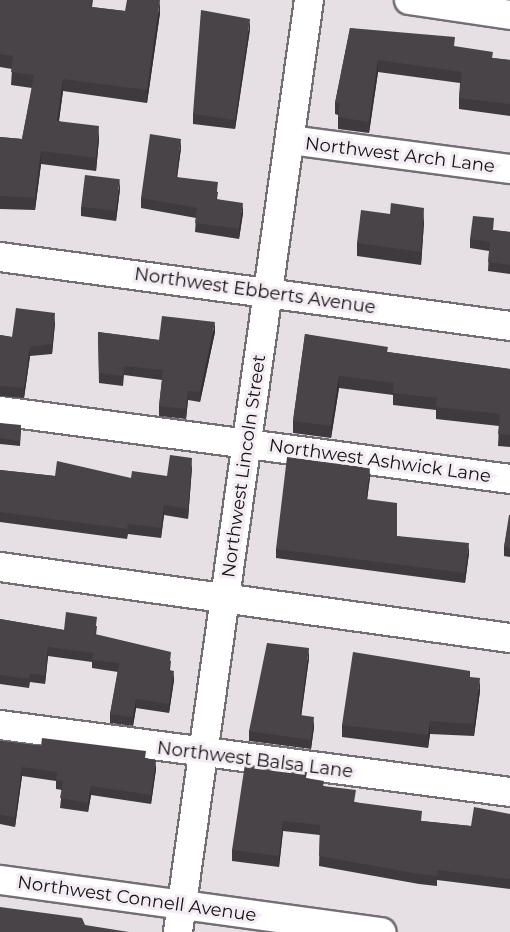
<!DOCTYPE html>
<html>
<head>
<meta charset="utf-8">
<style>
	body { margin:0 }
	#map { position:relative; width:510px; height:932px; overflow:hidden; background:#e6e0e5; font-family:Montserrat,sans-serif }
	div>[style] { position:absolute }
	.roads { filter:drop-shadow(2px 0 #746f74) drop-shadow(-2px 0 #746f74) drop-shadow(0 2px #746f74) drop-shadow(0 -2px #746f74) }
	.minor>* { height:28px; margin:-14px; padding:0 14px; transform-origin:14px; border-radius:14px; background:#fff }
	.wall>* { inset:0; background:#3f3a3e }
	.shaded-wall>* { inset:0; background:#333032 }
	.building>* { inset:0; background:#494448; transform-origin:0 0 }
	span { translate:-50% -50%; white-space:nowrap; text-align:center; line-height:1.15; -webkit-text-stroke:6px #f3edf3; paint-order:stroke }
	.street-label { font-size:18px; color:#131113 }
</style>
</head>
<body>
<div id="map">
	<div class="roads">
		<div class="minor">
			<div style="left:409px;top:0;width:102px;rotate:8.4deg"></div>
			<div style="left:290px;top:140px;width:222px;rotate:7.5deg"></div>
			<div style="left:0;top:257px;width:515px;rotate:7.7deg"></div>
			<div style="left:0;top:411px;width:515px;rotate:7.59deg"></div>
			<div style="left:0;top:567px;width:515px;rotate:7.93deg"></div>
			<div style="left:0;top:725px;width:514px;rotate:7.48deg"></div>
			<div style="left:0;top:880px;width:385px;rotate:7.8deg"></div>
			<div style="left:178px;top:932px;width:941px;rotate:-82deg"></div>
		</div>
	</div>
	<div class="wall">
		<div style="clip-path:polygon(0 0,93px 0,92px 7px,125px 11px,160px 13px,147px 103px,63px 91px,59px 121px,99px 139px,96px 171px,41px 164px,35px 210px,0 209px,0 137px,22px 139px,32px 88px,11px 85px,12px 69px,0 67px)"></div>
		<div style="clip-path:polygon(350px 28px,455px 47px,493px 58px,510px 60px,510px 116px,459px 109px,459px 98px,460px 83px,378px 72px,369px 133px,338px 129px,338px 115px,335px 114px,335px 103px)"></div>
		<div style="clip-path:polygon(250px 29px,235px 129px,193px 124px,193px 114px)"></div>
		<div style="clip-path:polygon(181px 148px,177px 177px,218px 192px,217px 199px,243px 213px,239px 239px,195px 232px,196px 218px,141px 208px,141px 198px)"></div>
		<div style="clip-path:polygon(120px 189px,116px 221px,81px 216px,81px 207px)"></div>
		<div style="clip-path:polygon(390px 214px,424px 222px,421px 265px,357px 256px,357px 243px)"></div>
		<div style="clip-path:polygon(494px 230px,510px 232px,510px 274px,488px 271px,489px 251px,470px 248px,470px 239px)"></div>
		<div style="clip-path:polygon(55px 323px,52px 354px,30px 356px,24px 398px,0 396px,0 335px,12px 337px)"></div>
		<div style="clip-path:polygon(98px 332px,159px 340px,215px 332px,200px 402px,188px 400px,186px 419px,159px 416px,159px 406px,162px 380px,124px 375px,123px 386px,99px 383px)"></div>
		<div style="clip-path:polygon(305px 334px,388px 352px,510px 369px,510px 447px,498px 446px,499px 426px,436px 419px,436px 410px,393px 405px,393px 395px,339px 388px,331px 438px,293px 433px,293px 421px)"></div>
		<div style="clip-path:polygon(0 423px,21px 430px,20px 446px,0 444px)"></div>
		<div style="clip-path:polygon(192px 467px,188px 519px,164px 515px,161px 538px,128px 534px,127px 539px,0 522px,0 470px,55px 476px,131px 478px,167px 476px)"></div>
		<div style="clip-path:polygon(370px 477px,367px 499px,397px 536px,469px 553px,465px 583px,276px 558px,276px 549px)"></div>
		<div style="clip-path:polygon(510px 515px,510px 557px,504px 556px,504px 547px)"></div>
		<div style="clip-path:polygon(0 619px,64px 630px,97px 626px,96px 635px,171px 661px,170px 670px,174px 680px,169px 713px,136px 708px,133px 726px,110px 723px,110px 714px,118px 672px,92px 668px,92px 662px,48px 656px,45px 684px,30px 682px,29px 688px,0 684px)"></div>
		<div style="clip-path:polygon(309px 658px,301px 716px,314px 727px,311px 749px,249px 741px,249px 731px)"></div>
		<div style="clip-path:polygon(470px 677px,480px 691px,474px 736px,430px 734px,428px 748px,342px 737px,342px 725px)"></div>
		<div style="clip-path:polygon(0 741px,146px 758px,156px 769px,151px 804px,91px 795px,88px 812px,60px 808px,62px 790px,56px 789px,56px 781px,22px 776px,15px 827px,0 824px)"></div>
		<div style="clip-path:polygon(307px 778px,324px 786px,355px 802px,422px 821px,471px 826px,510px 814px,510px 889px,437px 880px,437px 886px,419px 884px,319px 866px,320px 835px,283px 831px,279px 867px,232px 861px,232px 850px)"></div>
	</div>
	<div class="shaded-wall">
		<div style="clip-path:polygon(160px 0,160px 13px,147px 103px,147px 90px)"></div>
		<div style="clip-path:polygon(250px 19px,250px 29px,235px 129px,235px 120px)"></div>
		<div style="clip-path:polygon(378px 60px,378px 72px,369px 133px,369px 122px)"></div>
		<div style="clip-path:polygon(63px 79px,63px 91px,57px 134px,57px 121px)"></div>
		<div style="clip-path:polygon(99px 126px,99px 139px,96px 171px,96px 158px)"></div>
		<div style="clip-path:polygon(181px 139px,181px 148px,176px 186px,176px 177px)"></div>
		<div style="clip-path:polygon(41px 151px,41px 164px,35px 210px,35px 198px)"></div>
		<div style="clip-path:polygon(120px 179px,120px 189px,116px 221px,116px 211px)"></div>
		<div style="clip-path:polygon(243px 203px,243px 213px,239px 239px,239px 229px)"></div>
		<div style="clip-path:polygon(424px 208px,424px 222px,421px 265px,421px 252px)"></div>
		<div style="clip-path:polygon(55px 313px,55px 323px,52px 354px,52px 344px)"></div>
		<div style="clip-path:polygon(215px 322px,215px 332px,200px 402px,200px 392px)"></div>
		<div style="clip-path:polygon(30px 347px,30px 356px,24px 398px,24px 388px)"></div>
		<div style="clip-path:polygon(339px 376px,339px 388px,331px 438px,331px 426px)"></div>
		<div style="clip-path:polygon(188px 391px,188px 400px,186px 419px,186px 409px)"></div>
		<div style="clip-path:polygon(192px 458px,192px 467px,188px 519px,188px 509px)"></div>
		<div style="clip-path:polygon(370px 468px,370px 477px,366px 508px,366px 499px)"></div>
		<div style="clip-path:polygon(164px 505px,164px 515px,161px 538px,161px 528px)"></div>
		<div style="clip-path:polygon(469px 543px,469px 553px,465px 583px,465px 573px)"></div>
		<div style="clip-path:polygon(48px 647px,48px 656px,45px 684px,45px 675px)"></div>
		<div style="clip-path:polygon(309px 648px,309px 658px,300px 725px,300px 715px)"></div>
		<div style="clip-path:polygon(174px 671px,174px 680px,169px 713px,169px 704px)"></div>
		<div style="clip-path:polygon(480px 678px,480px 691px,474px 736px,474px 724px)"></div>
		<div style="clip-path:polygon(136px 699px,136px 708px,133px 726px,133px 717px)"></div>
		<div style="clip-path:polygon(314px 717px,314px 727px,311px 749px,311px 740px)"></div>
		<div style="clip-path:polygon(430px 721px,430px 734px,428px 748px,428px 735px)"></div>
		<div style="clip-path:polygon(156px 760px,156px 769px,151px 804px,151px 795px)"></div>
		<div style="clip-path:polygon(22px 767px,22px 776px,15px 827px,15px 817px)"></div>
		<div style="clip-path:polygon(91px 786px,91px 795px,88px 812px,88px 803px)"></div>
		<div style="clip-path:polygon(283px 821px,283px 831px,279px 867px,279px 856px)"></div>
	</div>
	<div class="building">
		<div style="clip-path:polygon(0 0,92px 0,91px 7px,125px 11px,127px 0,160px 0,147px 90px,63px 79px,57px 121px,99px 126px,96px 158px,41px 151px,35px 198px,0 196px,0 137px,22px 139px,34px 75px,11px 72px,13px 56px,0 54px)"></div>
		<div style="clip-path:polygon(201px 10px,250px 19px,235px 120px,193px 114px)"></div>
		<div style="clip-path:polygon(350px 28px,455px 37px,454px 46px,493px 52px,492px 58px,510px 60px,510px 104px,459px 98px,462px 72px,378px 60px,369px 122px,338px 117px,340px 103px,335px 103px)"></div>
		<div style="clip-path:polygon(150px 134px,181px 139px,176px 177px,218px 182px,216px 199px,243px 203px,239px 229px,195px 223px,197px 208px,141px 198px)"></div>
		<div style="left:85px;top:175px;width:35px;height:32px;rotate:7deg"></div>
		<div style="clip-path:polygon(391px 203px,424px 208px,421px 252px,357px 243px,361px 210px,390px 214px)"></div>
		<div style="clip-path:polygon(473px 216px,494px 218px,493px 230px,510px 232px,510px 265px,488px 262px,490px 242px,470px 239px)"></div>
		<div style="clip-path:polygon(16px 308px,55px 313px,52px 344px,30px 347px,24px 388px,0 386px,0 335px,12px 337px)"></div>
		<div style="clip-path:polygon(162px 316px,215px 322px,200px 392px,188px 391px,186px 409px,159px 406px,163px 370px,124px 366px,123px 376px,99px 373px,98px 332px,159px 340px)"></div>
		<div style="clip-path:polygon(305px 334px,388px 347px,387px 352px,510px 369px,510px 435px,498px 434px,500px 414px,436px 407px,437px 398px,393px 393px,394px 383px,339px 376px,331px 426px,293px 421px)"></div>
		<div style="clip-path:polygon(0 423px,21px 425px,20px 441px,0 438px)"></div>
		<div style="clip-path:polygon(170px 455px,192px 458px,188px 509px,164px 505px,161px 528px,128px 524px,127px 529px,0 512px,0 470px,55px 476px,57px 461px,131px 478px,132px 471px,167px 476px)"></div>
		<div style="clip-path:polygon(287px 457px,370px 468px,366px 499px,397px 503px,397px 536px,469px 543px,465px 573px,276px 549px)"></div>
		<div style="clip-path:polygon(509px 515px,510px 515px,510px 548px,504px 547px)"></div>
		<div style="clip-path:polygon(66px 612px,97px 617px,95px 634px,171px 652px,169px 670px,174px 671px,169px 704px,136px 699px,133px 717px,110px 714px,119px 663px,92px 660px,93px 653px,48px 647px,45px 675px,30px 674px,29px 679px,0 675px,0 619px,64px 630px)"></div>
		<div style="clip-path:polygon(267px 643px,309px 648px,300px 715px,314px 717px,311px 740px,249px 731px)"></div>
		<div style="clip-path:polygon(353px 652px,470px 671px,470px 677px,480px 678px,474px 724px,430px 721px,428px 735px,342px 725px)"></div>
		<div style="clip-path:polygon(42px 738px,146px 751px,145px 758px,156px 760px,151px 795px,91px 786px,88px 803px,60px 798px,63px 781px,56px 780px,57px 772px,22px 767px,15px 817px,0 815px,0 741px,41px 746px)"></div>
		<div style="clip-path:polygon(245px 764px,307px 772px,306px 778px,324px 781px,323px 786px,356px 790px,354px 802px,422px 811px,421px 821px,471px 826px,474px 807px,510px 814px,510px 879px,437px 870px,437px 876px,419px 874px,319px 856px,320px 825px,283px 821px,279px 856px,232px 850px)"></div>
		<div style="clip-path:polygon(0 907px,82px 918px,85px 925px,129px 932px,0 932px)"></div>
	</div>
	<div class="street-label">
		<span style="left:400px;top:155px;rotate:7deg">Northwest Arch Lane</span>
		<span style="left:255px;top:291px;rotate:8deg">Northwest Ebberts Avenue</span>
		<span style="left:380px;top:461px;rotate:8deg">Northwest Ashwick Lane</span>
		<span style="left:244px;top:466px;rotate:-82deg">Northwest Lincoln Street</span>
		<span style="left:255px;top:760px;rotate:7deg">Northwest Balsa Lane</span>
		<span style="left:137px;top:899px;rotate:8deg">Northwest Connell Avenue</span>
	</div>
</div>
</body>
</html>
